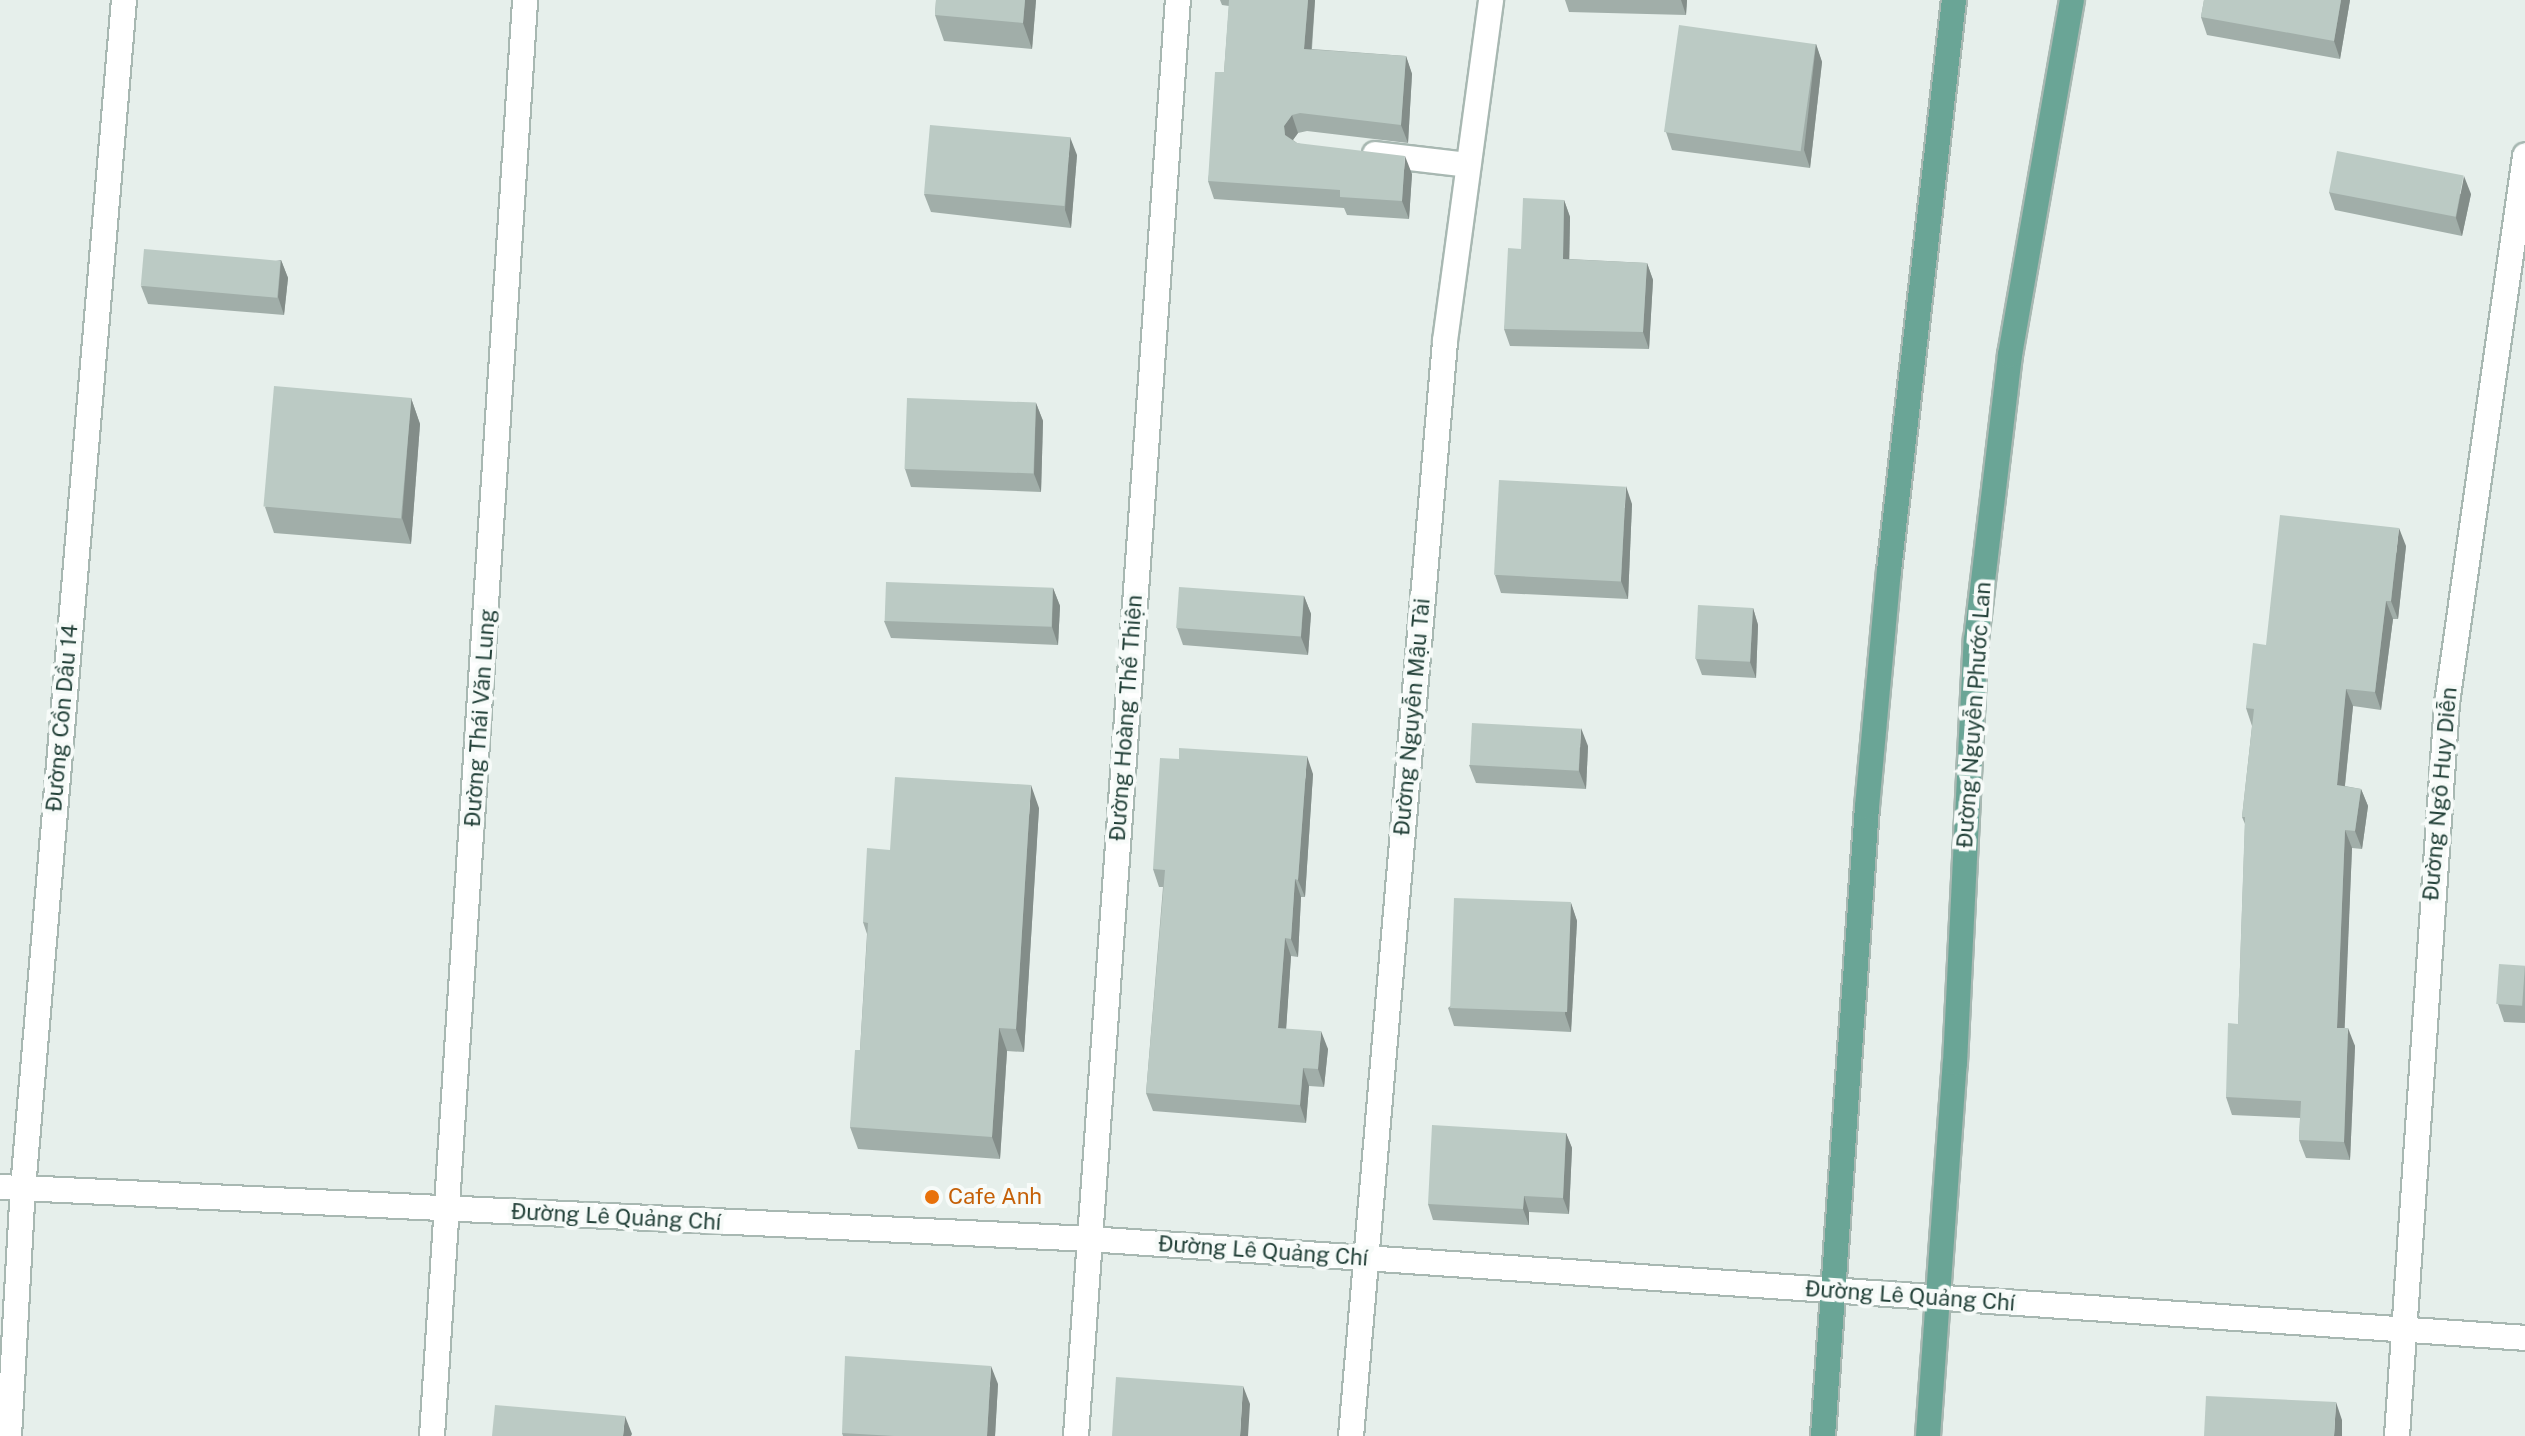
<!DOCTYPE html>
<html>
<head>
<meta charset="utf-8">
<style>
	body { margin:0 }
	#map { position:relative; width:2525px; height:1436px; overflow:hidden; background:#e6efeb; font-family:"Public Sans",sans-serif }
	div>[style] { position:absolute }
	.roads { filter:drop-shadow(2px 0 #a8b8b2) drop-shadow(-2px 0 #a8b8b2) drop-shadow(0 2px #a8b8b2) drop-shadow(0 -2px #a8b8b2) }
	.minor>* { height:24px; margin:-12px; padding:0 12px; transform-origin:12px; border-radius:12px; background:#fff }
	.major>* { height:24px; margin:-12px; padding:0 12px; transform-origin:12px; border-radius:12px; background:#6aa596 }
	.wall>* { inset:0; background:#a1aea9 }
	.shaded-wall>* { inset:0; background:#838d89 }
	.building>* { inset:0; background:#bbcac4; transform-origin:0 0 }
	.dots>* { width:22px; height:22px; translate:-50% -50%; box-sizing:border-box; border:4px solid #f7fbf9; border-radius:50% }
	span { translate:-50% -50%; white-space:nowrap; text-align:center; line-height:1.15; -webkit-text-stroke:8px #f7fbf9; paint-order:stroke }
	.street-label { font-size:22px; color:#24423a }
	.food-label { font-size:22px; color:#c56008 }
	.left { translate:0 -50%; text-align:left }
</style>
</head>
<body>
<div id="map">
	<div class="roads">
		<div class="minor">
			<div style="left:1375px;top:154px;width:94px;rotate:6.7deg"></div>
			<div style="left:0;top:1187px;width:1090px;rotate:2.73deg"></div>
			<div style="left:1089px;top:1239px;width:1439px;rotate:3.94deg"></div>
			<div style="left:9px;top:1436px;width:248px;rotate:-86.8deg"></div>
			<div style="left:23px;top:1188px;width:1192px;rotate:-85.14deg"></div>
			<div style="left:432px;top:1436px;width:1439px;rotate:-86.29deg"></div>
			<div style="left:1076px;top:1436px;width:1440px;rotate:-85.94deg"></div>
			<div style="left:1351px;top:1436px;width:1099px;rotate:-85.09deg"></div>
			<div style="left:1445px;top:341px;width:344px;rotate:-82.3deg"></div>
			<div style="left:2397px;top:1436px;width:735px;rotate:-86.1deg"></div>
			<div style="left:2447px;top:703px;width:553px;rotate:-81.88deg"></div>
		</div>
		<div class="major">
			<div style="left:1823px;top:1436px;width:631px;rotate:-86deg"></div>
			<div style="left:1867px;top:807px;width:237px;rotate:-84.7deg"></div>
			<div style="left:1889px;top:571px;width:575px;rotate:-83.51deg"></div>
			<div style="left:1928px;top:1436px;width:374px;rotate:-85.9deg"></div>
			<div style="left:1955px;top:1063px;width:424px;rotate:-87.2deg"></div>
			<div style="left:1976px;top:640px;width:287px;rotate:-83.2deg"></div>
			<div style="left:2010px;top:355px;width:360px;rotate:-80.1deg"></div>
		</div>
	</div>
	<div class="wall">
		<div style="clip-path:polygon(936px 0,1036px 0,1032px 49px,944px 41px,935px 15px)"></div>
		<div style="clip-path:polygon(1220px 0,1315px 0,1312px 49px,1406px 56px,1412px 74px,1408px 143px,1307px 131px,1298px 133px,1293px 140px,1297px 143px,1412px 174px,1409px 219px,1347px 215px,1344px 208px,1214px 199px,1208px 181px,1224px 72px,1229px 6px,1222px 5px)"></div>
		<div style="clip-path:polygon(1565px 0,1687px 0,1686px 15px,1569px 12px)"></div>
		<div style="clip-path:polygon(2204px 0,2350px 0,2340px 59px,2207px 35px,2201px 17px)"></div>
		<div style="clip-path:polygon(1816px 44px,1822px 62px,1810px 168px,1672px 150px,1666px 132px)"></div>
		<div style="clip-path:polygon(1077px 155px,1071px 228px,931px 212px,924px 194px)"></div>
		<div style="clip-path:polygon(2329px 192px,2471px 194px,2462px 236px,2335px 210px)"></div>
		<div style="clip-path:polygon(1564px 200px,1570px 217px,1569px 259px,1647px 263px,1653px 280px,1649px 349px,1510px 346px,1504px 329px,1521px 249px)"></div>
		<div style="clip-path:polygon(281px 260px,288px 278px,284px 315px,148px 304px,141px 286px)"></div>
		<div style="clip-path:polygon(411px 398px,420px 424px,411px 544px,274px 533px,265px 507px)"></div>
		<div style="clip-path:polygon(1036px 403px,1043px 421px,1041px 492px,911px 487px,905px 469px)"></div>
		<div style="clip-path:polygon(1632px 504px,1628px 599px,1501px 593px,1495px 575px)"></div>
		<div style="clip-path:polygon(2406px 546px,2398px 619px,2393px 619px,2381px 710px,2353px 706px,2345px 786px,2361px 789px,2368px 806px,2362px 849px,2352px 848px,2344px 1028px,2355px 1046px,2350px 1160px,2306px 1158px,2299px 1140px,2300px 1118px,2232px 1115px,2226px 1097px,2238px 1024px,2245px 824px,2242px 817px,2252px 726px,2246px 708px,2266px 645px)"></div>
		<div style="clip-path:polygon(1053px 588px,1060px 606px,1058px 645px,891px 638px,884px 621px)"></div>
		<div style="clip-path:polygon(1304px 596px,1311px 614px,1308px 655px,1183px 645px,1177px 628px)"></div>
		<div style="clip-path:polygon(1753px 608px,1758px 625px,1756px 678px,1702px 675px,1696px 659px)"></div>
		<div style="clip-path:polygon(1588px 746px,1586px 789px,1476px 783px,1469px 765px)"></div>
		<div style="clip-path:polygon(1313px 774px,1305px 897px,1301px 897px,1298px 957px,1291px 956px,1286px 1029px,1328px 1049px,1324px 1087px,1309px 1086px,1306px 1123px,1153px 1111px,1146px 1093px,1163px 887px,1159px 887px,1153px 869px)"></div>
		<div style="clip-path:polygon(1039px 808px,1024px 1052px,1007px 1051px,1000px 1159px,858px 1149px,850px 1127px,860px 1050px,867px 934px,863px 922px)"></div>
		<div style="clip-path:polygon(1571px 903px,1577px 921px,1571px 1032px,1454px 1026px,1448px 1008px)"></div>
		<div style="clip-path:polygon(2525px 966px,2525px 1023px,2504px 1022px,2498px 1004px)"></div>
		<div style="clip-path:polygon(1566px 1133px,1572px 1148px,1569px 1214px,1529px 1212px,1529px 1225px,1433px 1220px,1428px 1204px)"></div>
		<div style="clip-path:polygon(998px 1384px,995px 1436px,843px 1436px,842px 1433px)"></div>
	</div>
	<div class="shaded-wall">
		<div style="clip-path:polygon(1025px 0,1036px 0,1032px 49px,1023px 23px)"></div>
		<div style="clip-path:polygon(1308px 0,1315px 0,1310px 67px,1304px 49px)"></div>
		<div style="clip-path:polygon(1681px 0,1687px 0,1686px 15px)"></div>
		<div style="clip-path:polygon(2341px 0,2350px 0,2340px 59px,2334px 41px)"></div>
		<div style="clip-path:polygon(1816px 44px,1822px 62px,1810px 168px,1804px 150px)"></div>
		<div style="clip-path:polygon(1406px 56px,1412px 74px,1408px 143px,1401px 125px)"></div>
		<div style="clip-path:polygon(1292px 115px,1298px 133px,1290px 144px,1285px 135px,1284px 126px)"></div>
		<div style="clip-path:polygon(1070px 137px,1077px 155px,1071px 228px,1065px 210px)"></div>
		<div style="clip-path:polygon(1405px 156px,1412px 174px,1409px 219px,1402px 201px)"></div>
		<div style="clip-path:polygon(2464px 176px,2471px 194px,2462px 236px,2456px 218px)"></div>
		<div style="clip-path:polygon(1564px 200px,1570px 217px,1569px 275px,1563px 259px)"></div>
		<div style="clip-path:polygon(281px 260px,288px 278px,284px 315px,278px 297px)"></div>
		<div style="clip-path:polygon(1647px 263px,1653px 280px,1649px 349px,1643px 332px)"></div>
		<div style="clip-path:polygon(411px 398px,420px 424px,411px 544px,402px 518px)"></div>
		<div style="clip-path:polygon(1036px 403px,1043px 421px,1041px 492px,1034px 474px)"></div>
		<div style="clip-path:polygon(1626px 486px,1632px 504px,1628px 599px,1621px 581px)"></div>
		<div style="clip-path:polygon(2399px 528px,2406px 546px,2398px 619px,2391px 601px)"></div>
		<div style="clip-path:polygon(1053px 588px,1060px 606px,1058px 645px,1052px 627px)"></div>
		<div style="clip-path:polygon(1304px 596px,1311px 614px,1308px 655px,1301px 637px)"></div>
		<div style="clip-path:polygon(2386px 601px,2393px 619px,2381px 710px,2375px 692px)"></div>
		<div style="clip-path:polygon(1753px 608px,1758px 625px,1756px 678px,1750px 662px)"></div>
		<div style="clip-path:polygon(2346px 689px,2353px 706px,2343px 803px,2337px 785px)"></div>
		<div style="clip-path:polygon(1581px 728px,1588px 746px,1586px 789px,1579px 771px)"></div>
		<div style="clip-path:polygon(1307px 756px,1313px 774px,1305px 897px,1298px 880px)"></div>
		<div style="clip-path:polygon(1031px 785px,1039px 808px,1024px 1052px,1016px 1029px)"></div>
		<div style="clip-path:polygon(2361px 789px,2368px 806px,2362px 849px,2355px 831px)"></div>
		<div style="clip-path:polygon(2345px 830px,2352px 848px,2344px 1045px,2337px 1028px)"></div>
		<div style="clip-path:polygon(1295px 879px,1301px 897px,1298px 957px,1291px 939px)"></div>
		<div style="clip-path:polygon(1571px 903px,1577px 921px,1571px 1032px,1565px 1014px)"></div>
		<div style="clip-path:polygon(1285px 938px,1291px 956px,1285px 1046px,1278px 1028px)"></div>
		<div style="clip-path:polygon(999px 1028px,1007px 1051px,1000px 1159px,992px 1137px)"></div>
		<div style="clip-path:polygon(2348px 1028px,2355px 1046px,2350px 1160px,2344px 1142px)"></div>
		<div style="clip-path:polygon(1321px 1031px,1328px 1049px,1324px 1087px,1318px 1069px)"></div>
		<div style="clip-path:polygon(1303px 1068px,1309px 1086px,1306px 1123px,1300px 1105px)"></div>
		<div style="clip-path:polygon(1566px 1133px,1572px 1148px,1569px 1214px,1563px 1198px)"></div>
		<div style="clip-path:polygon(1524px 1196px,1529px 1212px,1529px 1225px,1523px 1209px)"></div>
		<div style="clip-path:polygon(991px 1366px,998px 1384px,995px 1436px,987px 1436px)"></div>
		<div style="clip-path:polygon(1243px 1386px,1250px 1404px,1248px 1436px,1240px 1436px)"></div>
		<div style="clip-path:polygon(2336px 1402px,2342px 1420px,2342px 1436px,2334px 1436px)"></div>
		<div style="clip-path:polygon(625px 1416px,632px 1434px,631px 1436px,623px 1436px)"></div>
	</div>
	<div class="building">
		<div style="clip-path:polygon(936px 0,1025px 0,1023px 23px,935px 15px)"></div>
		<div style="clip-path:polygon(1229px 0,1308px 0,1304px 49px,1406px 56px,1401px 125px,1300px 113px,1292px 115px,1284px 126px,1285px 135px,1297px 143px,1405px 156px,1402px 201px,1340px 197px,1340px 190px,1208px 181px,1215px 72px,1224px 72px)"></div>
		<div style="clip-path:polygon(2204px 0,2341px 0,2334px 41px,2201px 17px)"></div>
		<div style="left:1679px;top:25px;width:138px;height:108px;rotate:8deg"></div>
		<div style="left:930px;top:125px;width:141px;height:69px;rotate:5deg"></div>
		<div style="left:2337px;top:151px;width:129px;height:42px;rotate:11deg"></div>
		<div style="clip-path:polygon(1523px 198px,1564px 200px,1563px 259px,1647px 263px,1643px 332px,1504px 329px,1508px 248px,1521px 249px)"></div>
		<div style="left:144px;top:249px;width:137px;height:37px;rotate:5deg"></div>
		<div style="left:274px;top:386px;width:138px;height:121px;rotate:5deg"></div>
		<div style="left:907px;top:398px;width:129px;height:71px;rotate:2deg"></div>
		<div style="left:1499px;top:480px;width:127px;height:95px;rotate:3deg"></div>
		<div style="clip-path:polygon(2280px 515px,2399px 528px,2391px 601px,2386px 601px,2375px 692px,2346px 689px,2337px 785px,2361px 789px,2355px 831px,2345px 830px,2337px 1028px,2348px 1028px,2344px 1142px,2299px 1140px,2301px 1101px,2226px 1097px,2228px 1023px,2238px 1024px,2245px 817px,2242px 817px,2254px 709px,2246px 708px,2253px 643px,2266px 645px)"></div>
		<div style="left:886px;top:582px;width:167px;height:39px;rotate:2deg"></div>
		<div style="left:1179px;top:587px;width:125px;height:41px;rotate:4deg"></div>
		<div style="left:1698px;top:605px;width:55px;height:54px;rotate:3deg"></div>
		<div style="left:1472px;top:723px;width:109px;height:42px;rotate:3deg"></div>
		<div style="clip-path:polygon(1179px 748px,1307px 756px,1298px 880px,1295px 879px,1291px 939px,1285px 938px,1278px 1028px,1321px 1031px,1318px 1069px,1303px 1068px,1300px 1105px,1146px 1093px,1165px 870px,1153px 869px,1160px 758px,1179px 759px)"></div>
		<div style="clip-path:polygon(895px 777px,1031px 785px,1016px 1029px,999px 1028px,992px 1137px,850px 1127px,855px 1050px,860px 1050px,868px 923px,863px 922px,867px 848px,890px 850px)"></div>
		<div style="left:1454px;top:898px;width:117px;height:110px;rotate:2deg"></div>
		<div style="left:2499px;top:964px;width:26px;height:40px;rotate:4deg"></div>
		<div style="clip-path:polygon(1432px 1125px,1566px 1133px,1563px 1198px,1524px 1196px,1523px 1209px,1428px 1204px)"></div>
		<div style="clip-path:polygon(845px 1356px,991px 1366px,987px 1436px,894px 1436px,842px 1433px)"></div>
		<div style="clip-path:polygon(1116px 1377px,1243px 1386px,1240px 1436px,1112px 1436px)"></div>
		<div style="clip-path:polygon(2206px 1396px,2336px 1402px,2334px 1436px,2204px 1436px)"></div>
		<div style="clip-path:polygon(495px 1405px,625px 1416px,623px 1436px,492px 1436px)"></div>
	</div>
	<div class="dots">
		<div style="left:932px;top:1197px;background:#e8710a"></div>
	</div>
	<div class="street-label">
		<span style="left:1974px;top:715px;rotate:-86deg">Đường Nguyễn Phước Lan</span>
		<span style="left:1412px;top:717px;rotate:-85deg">Đường Nguyễn Mậu Tài</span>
		<span style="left:62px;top:718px;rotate:-85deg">Đường Cồn Dầu 14</span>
		<span style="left:480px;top:718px;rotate:-86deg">Đường Thái Văn Lung</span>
		<span style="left:1126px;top:718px;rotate:-86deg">Đường Hoàng Thế Thiện</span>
		<span style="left:2440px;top:794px;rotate:-85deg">Đường Ngô Huy Diễn</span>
		<span style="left:616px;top:1217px;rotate:3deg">Đường Lê Quảng Chí</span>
		<span style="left:1263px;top:1251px;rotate:4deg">Đường Lê Quảng Chí</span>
		<span style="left:1910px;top:1296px;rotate:4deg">Đường Lê Quảng Chí</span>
	</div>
	<div class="food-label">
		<span class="left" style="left:948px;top:1197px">Cafe Anh</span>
	</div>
</div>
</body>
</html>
